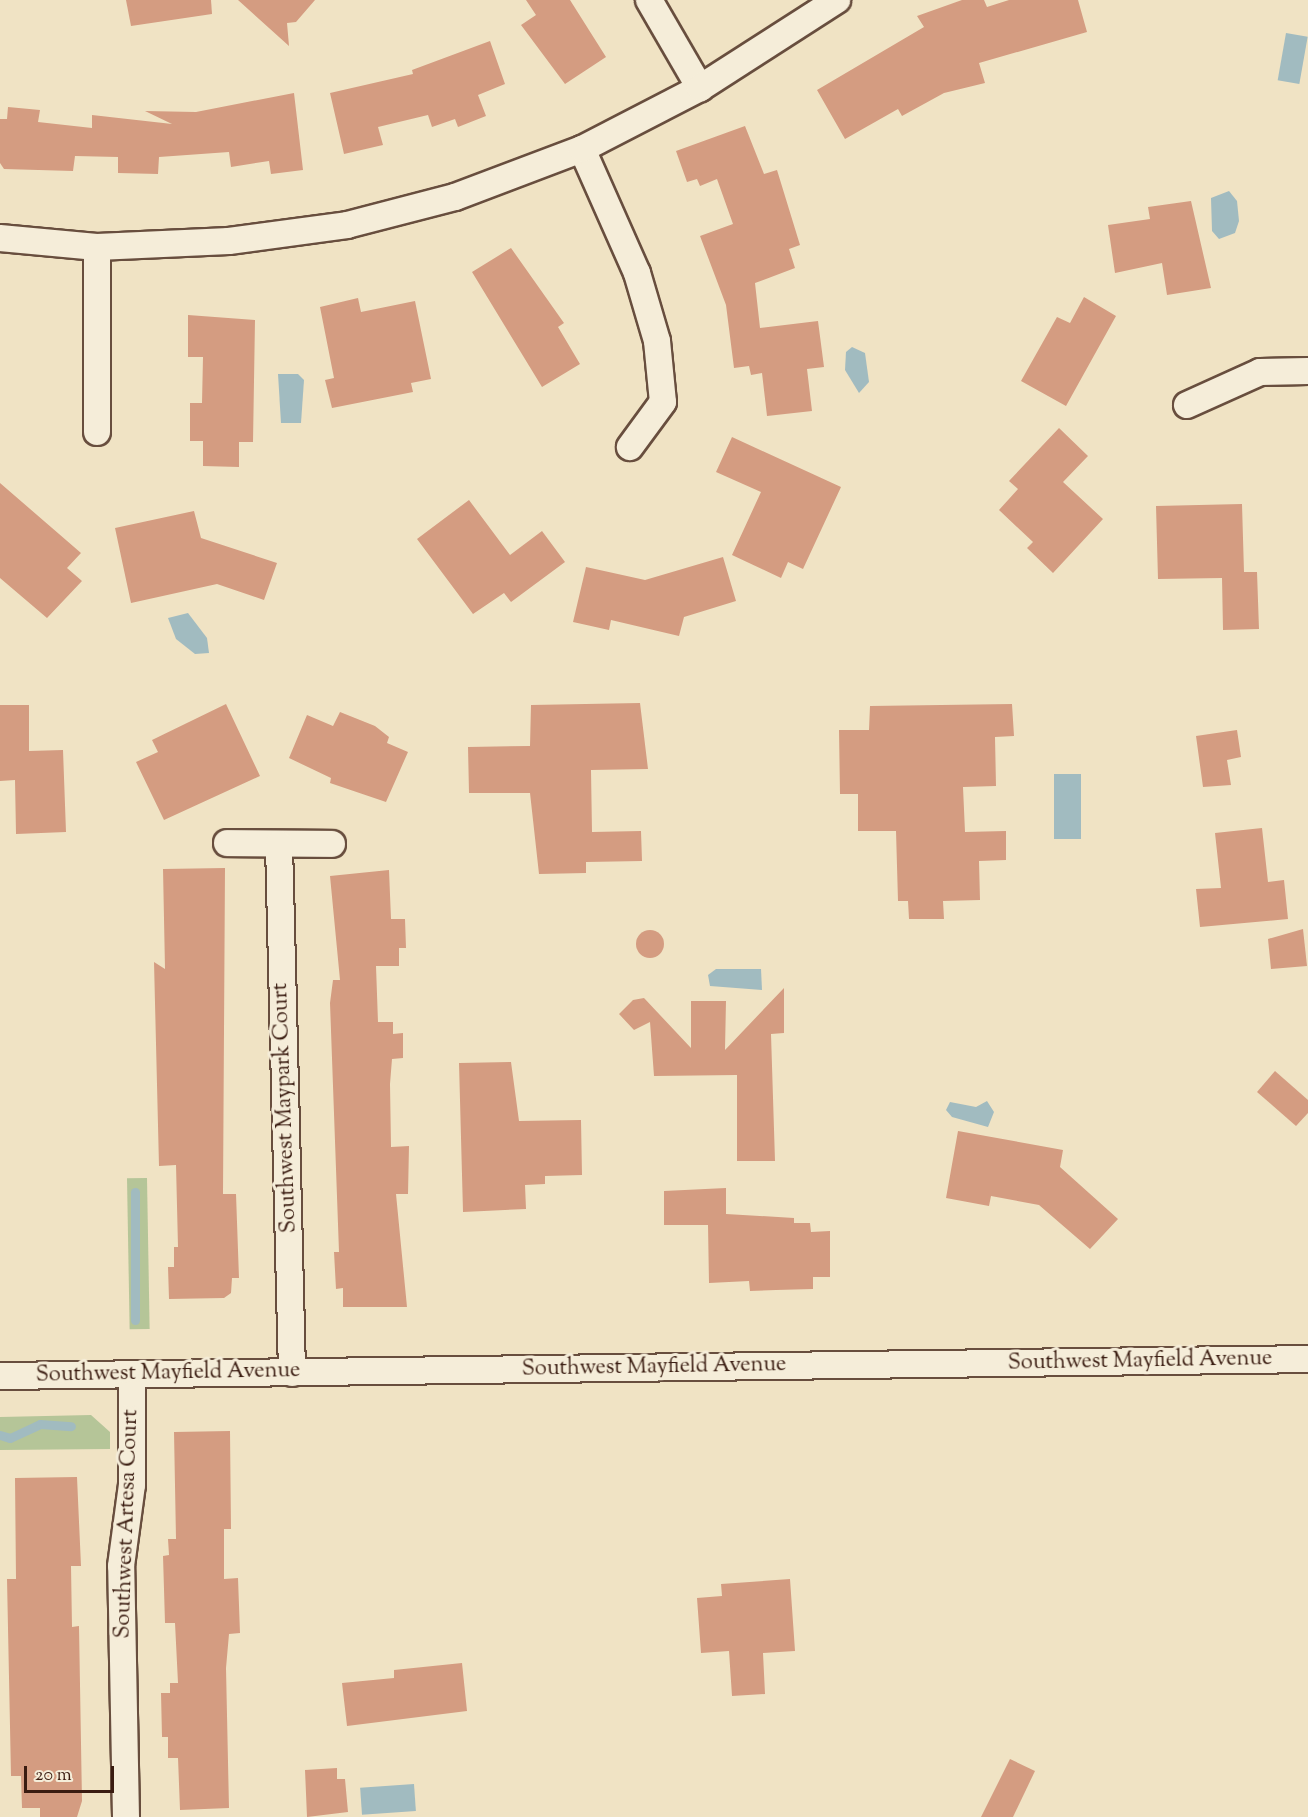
<!DOCTYPE html>
<html>
<head>
<meta charset="utf-8">
<style>
	body { margin:0 }
	#map { position:relative; width:1308px; height:1817px; overflow:hidden; background:#f0e3c4; font-family:"Sorts Mill Goudy",serif }
	div>[style] { position:absolute }
	.green>* { inset:0; background:#b5c598; transform-origin:0 0 }
	.water>* { inset:0; background:#a1bbc0; transform-origin:0 0 }
	.stream>* { height:9px; margin:-4.5px; padding:0 4.5px; transform-origin:4.5px; border-radius:4.5px; background:#a1bbc0 }
	.building>* { inset:0; background:#d49c81 }
	.round { border-radius:50% }
	.roads { filter:drop-shadow(2px 0 #684e3e) drop-shadow(-2px 0 #684e3e) drop-shadow(0 2px #684e3e) drop-shadow(0 -2px #684e3e) }
	.street>* { height:26px; margin:-13px; padding:0 13px; transform-origin:13px; border-radius:13px; background:#f5edd9 }
	span { translate:-50% -50%; white-space:nowrap; text-align:center; line-height:1.15; -webkit-text-stroke:6px #f5edd9; paint-order:stroke }
	.street-label { font-size:22px; color:#3a1c11 }
	.scale { position:absolute; left:24px; top:1766px; width:90px; height:27px; box-sizing:border-box; border:3px solid #3a1c11; border-top:0; padding-left:8px; font-size:18px; line-height:21px; white-space:nowrap; color:#3a1c11; -webkit-text-stroke:4px #f5edd9; paint-order:stroke }
</style>
</head>
<body>
<div id="map">
	<div class="green">
		<div style="left:147px;top:1178px;width:151px;height:20px;rotate:89deg"></div>
		<div style="clip-path:polygon(91px 1415px,110px 1432px,110px 1449px,0 1450px,0 1417px)"></div>
	</div>
	<div class="water">
		<div style="left:1286px;top:33px;width:22px;height:48px;rotate:10deg"></div>
		<div style="clip-path:polygon(1229px 191px,1237px 201px,1239px 221px,1235px 233px,1219px 239px,1212px 231px,1211px 198px)"></div>
		<div style="clip-path:polygon(852px 347px,865px 353px,869px 382px,859px 393px,845px 370px,846px 352px)"></div>
		<div style="clip-path:polygon(278px 374px,298px 374px,304px 380px,301px 423px,281px 423px)"></div>
		<div style="clip-path:polygon(188px 613px,207px 638px,209px 653px,195px 654px,176px 639px,168px 618px)"></div>
		<div style="left:1054px;top:774px;width:27px;height:65px"></div>
		<div style="clip-path:polygon(716px 969px,761px 969px,762px 990px,710px 986px,708px 975px)"></div>
		<div style="clip-path:polygon(987px 1101px,994px 1112px,988px 1127px,952px 1117px,946px 1110px,950px 1102px,976px 1107px)"></div>
		<div style="left:414px;top:1784px;width:27px;height:54px;rotate:86deg"></div>
	</div>
	<div class="stream">
		<div style="left:135px;top:1192px;width:128px;rotate:90deg"></div>
		<div style="left:0;top:1435px;width:10px;rotate:17deg"></div>
		<div style="left:10px;top:1438px;width:33px;rotate:-25deg"></div>
		<div style="left:40px;top:1424px;width:31px;rotate:4deg"></div>
	</div>
	<div class="building">
		<div style="clip-path:polygon(126px 0,211px 0,212px 14px,131px 26px)"></div>
		<div style="clip-path:polygon(238px 0,315px 0,296px 22px,287px 23px,289px 46px)"></div>
		<div style="clip-path:polygon(526px 0,570px 0,606px 57px,565px 84px,521px 25px,536px 15px)"></div>
		<div style="clip-path:polygon(962px 0,984px 0,987px 7px,1009px 0,1078px 0,1087px 32px,979px 63px,985px 83px,944px 93px,902px 116px,898px 109px,845px 139px,817px 90px,924px 27px,917px 16px)"></div>
		<div style="clip-path:polygon(490px 41px,505px 84px,478px 95px,486px 116px,458px 127px,455px 119px,432px 127px,428px 115px,378px 127px,383px 145px,344px 154px,330px 93px,413px 74px,412px 70px)"></div>
		<div style="clip-path:polygon(294px 93px,303px 170px,271px 174px,269px 161px,231px 167px,229px 152px,159px 157px,158px 174px,118px 173px,118px 157px,75px 156px,73px 171px,4px 169px,0 163px,0 119px,7px 119px,8px 107px,40px 110px,38px 122px,92px 128px,92px 115px,172px 124px,145px 111px,196px 112px)"></div>
		<div style="clip-path:polygon(745px 126px,764px 174px,777px 170px,800px 245px,789px 249px,795px 268px,755px 283px,760px 328px,818px 321px,824px 367px,807px 369px,812px 411px,767px 416px,762px 373px,751px 375px,749px 366px,734px 368px,726px 305px,700px 236px,733px 224px,717px 179px,700px 186px,697px 179px,687px 182px,676px 151px)"></div>
		<div style="clip-path:polygon(1191px 201px,1211px 288px,1167px 295px,1162px 263px,1115px 273px,1108px 225px,1150px 219px,1148px 207px)"></div>
		<div style="clip-path:polygon(511px 248px,564px 323px,558px 327px,580px 364px,542px 387px,472px 272px)"></div>
		<div style="clip-path:polygon(1084px 297px,1116px 316px,1066px 406px,1021px 381px,1057px 317px,1070px 323px)"></div>
		<div style="clip-path:polygon(358px 298px,361px 312px,415px 301px,431px 379px,411px 383px,413px 392px,332px 408px,325px 380px,334px 378px,320px 307px)"></div>
		<div style="clip-path:polygon(188px 315px,255px 320px,253px 442px,239px 442px,239px 467px,203px 466px,203px 441px,190px 441px,190px 403px,202px 403px,203px 357px,188px 357px)"></div>
		<div style="clip-path:polygon(1059px 428px,1088px 456px,1063px 482px,1103px 519px,1053px 573px,1027px 548px,1033px 542px,999px 510px,1018px 489px,1009px 481px)"></div>
		<div style="clip-path:polygon(732px 437px,841px 487px,803px 569px,788px 562px,781px 578px,732px 555px,761px 492px,716px 472px)"></div>
		<div style="clip-path:polygon(0 483px,81px 553px,67px 568px,82px 581px,47px 618px,0 578px)"></div>
		<div style="clip-path:polygon(469px 500px,510px 555px,542px 531px,565px 562px,511px 602px,504px 593px,473px 614px,417px 539px)"></div>
		<div style="clip-path:polygon(1242px 504px,1244px 572px,1257px 572px,1259px 629px,1223px 630px,1222px 578px,1158px 579px,1156px 506px)"></div>
		<div style="clip-path:polygon(194px 511px,201px 538px,277px 563px,264px 600px,217px 584px,131px 603px,115px 528px)"></div>
		<div style="clip-path:polygon(723px 557px,736px 601px,684px 617px,679px 636px,611px 620px,609px 630px,573px 622px,586px 567px,645px 580px)"></div>
		<div style="clip-path:polygon(640px 703px,648px 769px,591px 770px,592px 832px,641px 831px,642px 861px,586px 862px,586px 873px,539px 874px,530px 793px,469px 793px,468px 747px,530px 746px,531px 705px)"></div>
		<div style="clip-path:polygon(226px 704px,260px 776px,164px 820px,136px 762px,158px 752px,152px 740px)"></div>
		<div style="clip-path:polygon(1012px 704px,1014px 736px,995px 737px,996px 786px,963px 787px,965px 832px,1006px 831px,1006px 860px,979px 861px,980px 900px,943px 901px,944px 919px,909px 919px,908px 901px,898px 901px,896px 831px,858px 831px,858px 794px,840px 794px,839px 730px,869px 730px,870px 706px)"></div>
		<div style="clip-path:polygon(0 705px,29px 705px,29px 751px,63px 750px,66px 832px,16px 834px,15px 780px,0 781px)"></div>
		<div style="clip-path:polygon(340px 712px,375px 726px,389px 737px,387px 743px,408px 752px,386px 802px,330px 783px,331px 778px,289px 758px,307px 715px,333px 726px)"></div>
		<div style="clip-path:polygon(1237px 730px,1241px 757px,1227px 760px,1231px 785px,1203px 787px,1196px 736px)"></div>
		<div style="clip-path:polygon(1262px 828px,1268px 882px,1284px 880px,1288px 919px,1200px 927px,1196px 889px,1221px 888px,1215px 833px)"></div>
		<div style="clip-path:polygon(225px 868px,223px 1194px,236px 1194px,239px 1278px,232px 1278px,231px 1293px,224px 1298px,169px 1299px,168px 1267px,174px 1267px,174px 1247px,178px 1247px,176px 1165px,159px 1166px,154px 962px,165px 969px,163px 869px)"></div>
		<div style="clip-path:polygon(389px 870px,391px 919px,405px 919px,406px 948px,399px 948px,399px 966px,376px 966px,378px 1022px,393px 1022px,393px 1034px,403px 1033px,403px 1058px,392px 1059px,390px 1084px,391px 1147px,409px 1146px,408px 1194px,396px 1194px,407px 1307px,343px 1307px,343px 1288px,336px 1289px,334px 1252px,339px 1252px,330px 1003px,333px 980px,340px 980px,330px 876px)"></div>
		<div style="clip-path:polygon(1303px 929px,1307px 966px,1271px 969px,1268px 939px)"></div>
		<div class="round" style="left:636px;top:930px;width:28px;height:28px"></div>
		<div style="clip-path:polygon(784px 988px,784px 1033px,771px 1034px,775px 1161px,737px 1161px,737px 1075px,654px 1076px,650px 1022px,634px 1030px,619px 1014px,633px 1000px,644px 998px,691px 1048px,691px 1001px,726px 1001px,725px 1050px)"></div>
		<div style="clip-path:polygon(511px 1062px,519px 1121px,581px 1120px,582px 1175px,545px 1176px,545px 1184px,525px 1185px,526px 1209px,463px 1212px,459px 1063px)"></div>
		<div style="clip-path:polygon(1275px 1071px,1308px 1100px,1308px 1113px,1296px 1126px,1257px 1092px)"></div>
		<div style="clip-path:polygon(958px 1131px,1063px 1150px,1060px 1167px,1118px 1219px,1090px 1249px,1039px 1205px,991px 1196px,989px 1206px,946px 1198px)"></div>
		<div style="clip-path:polygon(726px 1188px,726px 1214px,794px 1218px,794px 1223px,810px 1223px,811px 1232px,830px 1231px,830px 1277px,813px 1277px,813px 1289px,776px 1290px,750px 1291px,749px 1281px,709px 1283px,708px 1225px,664px 1225px,664px 1191px)"></div>
		<div style="clip-path:polygon(230px 1431px,231px 1529px,224px 1529px,224px 1579px,238px 1578px,240px 1633px,229px 1634px,226px 1668px,229px 1808px,180px 1810px,178px 1758px,168px 1758px,168px 1737px,162px 1737px,161px 1693px,170px 1693px,170px 1683px,178px 1683px,175px 1623px,165px 1623px,163px 1556px,169px 1555px,168px 1539px,176px 1539px,174px 1432px)"></div>
		<div style="clip-path:polygon(77px 1477px,81px 1566px,71px 1566px,72px 1627px,79px 1626px,82px 1801px,77px 1817px,40px 1817px,40px 1808px,22px 1808px,21px 1776px,11px 1776px,7px 1579px,16px 1579px,15px 1478px)"></div>
		<div style="clip-path:polygon(790px 1579px,795px 1651px,763px 1653px,765px 1694px,732px 1696px,729px 1651px,701px 1653px,697px 1598px,722px 1596px,721px 1584px)"></div>
		<div style="clip-path:polygon(462px 1663px,467px 1711px,347px 1726px,342px 1683px,394px 1678px,394px 1670px)"></div>
		<div style="clip-path:polygon(1010px 1759px,1035px 1771px,1013px 1817px,981px 1817px)"></div>
		<div style="clip-path:polygon(337px 1768px,337px 1779px,345px 1779px,348px 1812px,307px 1817px,305px 1770px)"></div>
	</div>
	<div class="roads">
		<div class="street">
			<div style="left:649px;top:0;width:102px;rotate:59.9deg"></div>
			<div style="left:582px;top:149px;width:136px;rotate:66.1deg"></div>
			<div style="left:637px;top:273px;width:71px;rotate:73.6deg"></div>
			<div style="left:657px;top:341px;width:61px;rotate:84.4deg"></div>
			<div style="left:663px;top:402px;width:56px;rotate:126.3deg"></div>
			<div style="left:0;top:238px;width:97px;rotate:5.3deg"></div>
			<div style="left:97px;top:247px;width:132px;rotate:-2.6deg"></div>
			<div style="left:229px;top:241px;width:119px;rotate:-7.7deg"></div>
			<div style="left:347px;top:225px;width:112px;rotate:-14.5deg"></div>
			<div style="left:455px;top:197px;width:136px;rotate:-20.7deg"></div>
			<div style="left:582px;top:149px;width:133px;rotate:-27.3deg"></div>
			<div style="left:700px;top:88px;width:163px;rotate:-32.7deg"></div>
			<div style="left:97px;top:247px;width:185px;rotate:90deg"></div>
			<div style="left:1187px;top:405px;width:80px;rotate:-24.3deg"></div>
			<div style="left:1260px;top:372px;width:48px;rotate:-1.2deg"></div>
			<div style="left:227px;top:843px;width:105px;rotate:0.5deg"></div>
			<div style="left:279px;top:844px;width:529px;rotate:88.59deg"></div>
			<div style="left:0;top:1376px;width:1308px;rotate:-0.74deg"></div>
			<div style="left:126px;top:1817px;width:251px;rotate:-91.1deg"></div>
			<div style="left:121px;top:1566px;width:82px;rotate:-82.3deg"></div>
			<div style="left:132px;top:1485px;width:110px;rotate:-90deg"></div>
		</div>
	</div>
	<div class="street-label">
		<span style="left:286px;top:1108px;rotate:-92deg">Southwest Maypark Court</span>
		<span style="left:1140px;top:1362px;rotate:-1deg">Southwest Mayfield Avenue</span>
		<span style="left:654px;top:1368px;rotate:-1deg">Southwest Mayfield Avenue</span>
		<span style="left:168px;top:1374px;rotate:-1deg">Southwest Mayfield Avenue</span>
		<span style="left:128px;top:1524px;rotate:-88deg">Southwest Artesa Court</span>
	</div>
	<div class="scale">20 m</div>
</div>
</body>
</html>
